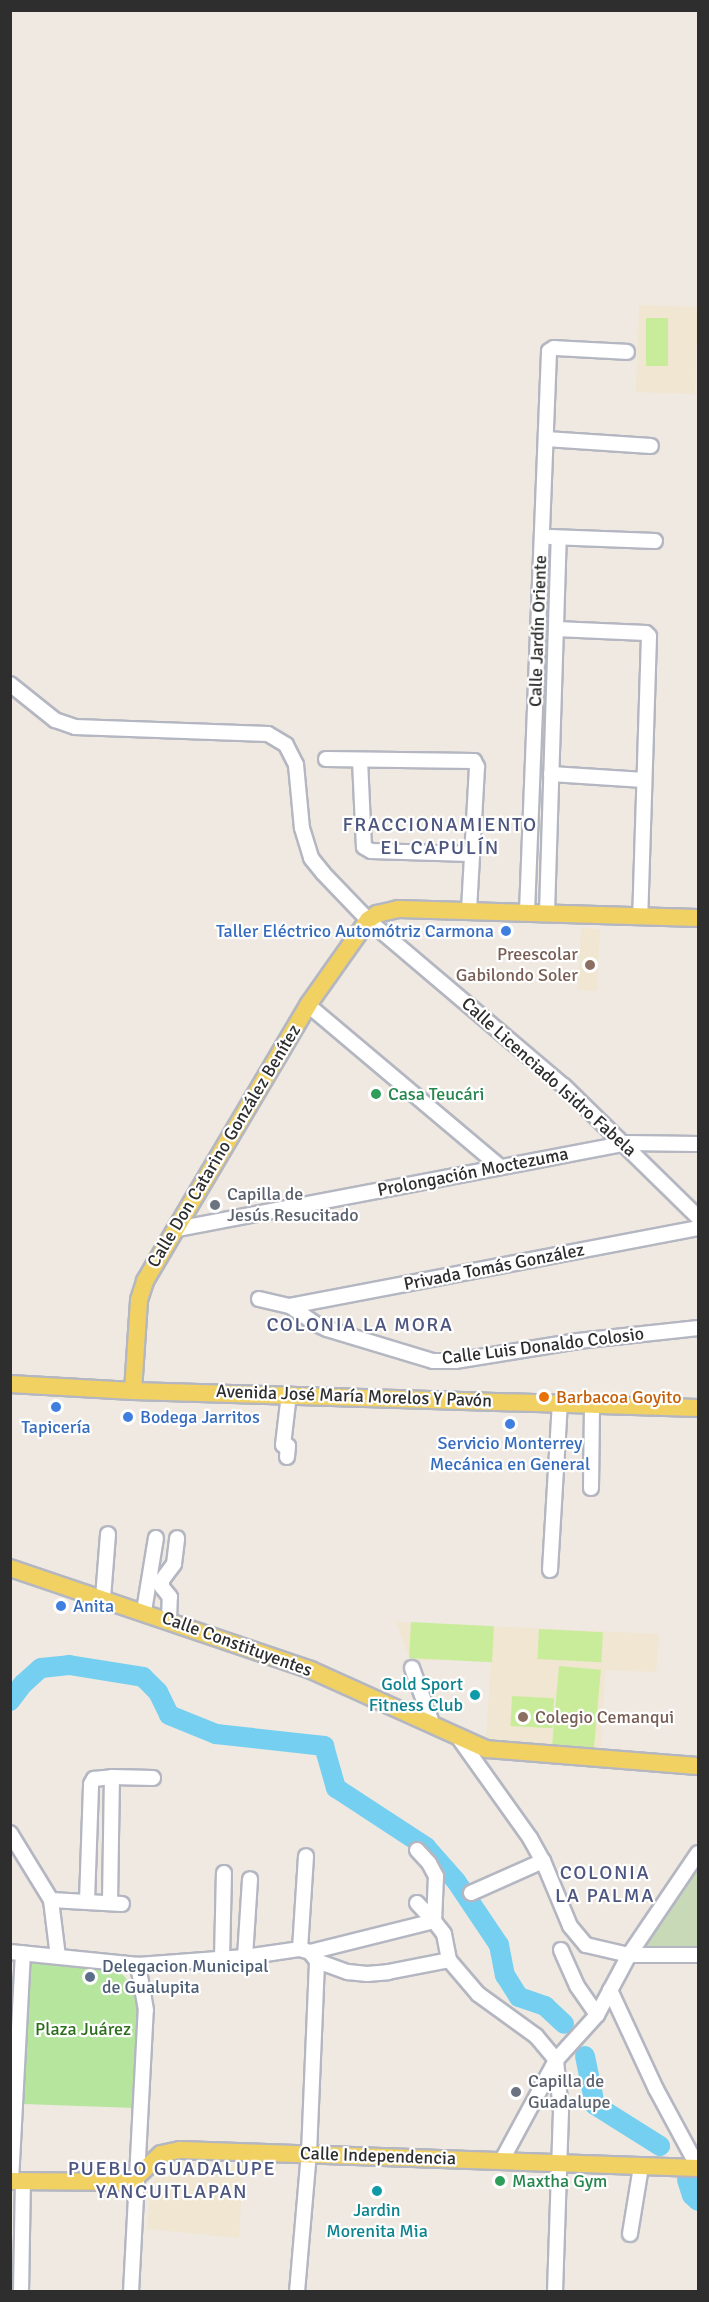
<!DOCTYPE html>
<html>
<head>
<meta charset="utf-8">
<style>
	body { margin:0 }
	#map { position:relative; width:709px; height:2302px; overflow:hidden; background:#efe9e1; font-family:Signika,sans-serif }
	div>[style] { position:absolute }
	.education>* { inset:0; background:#f0e6d1; transform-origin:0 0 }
	.green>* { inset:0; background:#b6e59e }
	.cemetery>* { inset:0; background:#c8d9b8 }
	.pitch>* { inset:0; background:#c9ec9a; transform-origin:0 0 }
	.river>* { height:20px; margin:-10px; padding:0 10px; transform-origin:10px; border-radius:10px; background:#75cff0 }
	.roads { filter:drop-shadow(2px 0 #b4b7c1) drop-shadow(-2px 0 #b4b7c1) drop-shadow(0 2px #b4b7c1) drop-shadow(0 -2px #b4b7c1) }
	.minor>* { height:14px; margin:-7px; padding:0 7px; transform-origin:7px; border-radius:7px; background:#fff }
	.major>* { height:16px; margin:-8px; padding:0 8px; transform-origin:8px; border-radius:8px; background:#f2d163 }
	.dots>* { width:16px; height:16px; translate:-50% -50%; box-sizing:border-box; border:3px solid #fff; border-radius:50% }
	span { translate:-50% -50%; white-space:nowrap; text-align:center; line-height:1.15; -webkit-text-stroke:4.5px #fff; paint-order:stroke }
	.street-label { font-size:18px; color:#2e2e2e }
	.shop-label { font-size:18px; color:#366cbe }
	.right { translate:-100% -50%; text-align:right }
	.left { translate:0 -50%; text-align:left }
	.education-label { font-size:18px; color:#785e54 }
	.leisure-label { font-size:18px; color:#27864d }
	.worship-label { font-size:18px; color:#5b616d }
	.food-label { font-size:18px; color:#c56008 }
	.culture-label { font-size:18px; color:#0d838f }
	.service-label { font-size:18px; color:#4e5e75 }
	.park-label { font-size:18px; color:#2c6e1b }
	.neighbourhood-label { font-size:20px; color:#4d5680; letter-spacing:1.5px }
	.frame { position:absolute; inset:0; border:12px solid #2e2e2e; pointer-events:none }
</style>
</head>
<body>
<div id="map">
	<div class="education">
		<div style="left:639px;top:305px;width:59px;height:87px;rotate:2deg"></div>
		<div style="left:581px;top:928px;width:19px;height:62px;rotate:3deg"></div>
		<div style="clip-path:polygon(396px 1622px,659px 1634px,656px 1672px,605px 1670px,601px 1751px,486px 1739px,491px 1659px,411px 1661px)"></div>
		<div style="clip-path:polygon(179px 2162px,243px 2165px,239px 2238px,147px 2229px,151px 2184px,160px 2171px)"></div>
	</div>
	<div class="green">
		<div style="clip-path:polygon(30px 1961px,113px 1969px,124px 1976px,141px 1997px,135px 2108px,23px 2104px)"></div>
	</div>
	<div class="cemetery">
		<div style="clip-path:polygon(698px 1858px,698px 1949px,649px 1949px,642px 1943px)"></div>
	</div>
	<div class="pitch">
		<div style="left:646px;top:318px;width:22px;height:48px"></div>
		<div style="left:411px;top:1622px;width:83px;height:36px;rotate:3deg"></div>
		<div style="left:539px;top:1629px;width:64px;height:30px;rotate:3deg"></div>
		<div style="left:559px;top:1666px;width:42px;height:80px;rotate:5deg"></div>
		<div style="left:512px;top:1696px;width:42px;height:30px;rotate:3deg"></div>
	</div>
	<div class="river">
		<div style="left:10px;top:1701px;width:21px;rotate:-53deg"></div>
		<div style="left:23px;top:1684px;width:24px;rotate:-42deg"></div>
		<div style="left:41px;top:1668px;width:28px;rotate:-6deg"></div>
		<div style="left:69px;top:1665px;width:75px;rotate:9.2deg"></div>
		<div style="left:143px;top:1677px;width:21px;rotate:45deg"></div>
		<div style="left:158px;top:1692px;width:25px;rotate:64deg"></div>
		<div style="left:169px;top:1715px;width:51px;rotate:22deg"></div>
		<div style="left:216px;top:1734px;width:109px;rotate:6.3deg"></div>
		<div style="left:324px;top:1746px;width:44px;rotate:74.1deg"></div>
		<div style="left:336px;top:1788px;width:108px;rotate:33.2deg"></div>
		<div style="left:426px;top:1847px;width:45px;rotate:48.6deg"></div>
		<div style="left:456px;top:1881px;width:77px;rotate:56.1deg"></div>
		<div style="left:499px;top:1945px;width:31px;rotate:79deg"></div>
		<div style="left:505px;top:1975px;width:26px;rotate:58deg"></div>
		<div style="left:519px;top:1997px;width:28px;rotate:19deg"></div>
		<div style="left:545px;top:2006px;width:26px;rotate:43deg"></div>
		<div style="left:585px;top:2056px;width:50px;rotate:78.5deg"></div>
		<div style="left:595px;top:2105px;width:77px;rotate:32.2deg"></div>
		<div style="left:687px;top:2180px;width:16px;rotate:72deg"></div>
		<div style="left:692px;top:2195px;width:8px;rotate:45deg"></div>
	</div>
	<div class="roads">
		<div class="minor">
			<div style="left:546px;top:439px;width:105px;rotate:3.8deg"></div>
			<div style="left:550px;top:537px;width:105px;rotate:2.2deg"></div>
			<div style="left:556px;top:629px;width:90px;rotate:2.5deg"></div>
			<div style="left:646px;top:633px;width:4px;rotate:45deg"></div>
			<div style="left:649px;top:636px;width:279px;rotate:91.8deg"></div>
			<div style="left:10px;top:684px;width:58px;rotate:38.7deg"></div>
			<div style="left:55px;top:720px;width:21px;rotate:19deg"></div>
			<div style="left:75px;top:727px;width:193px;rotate:2.1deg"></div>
			<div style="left:268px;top:734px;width:21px;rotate:31deg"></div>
			<div style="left:286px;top:745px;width:22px;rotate:63deg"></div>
			<div style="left:296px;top:765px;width:63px;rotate:84.6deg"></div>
			<div style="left:302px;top:828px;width:31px;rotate:73deg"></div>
			<div style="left:311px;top:858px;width:19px;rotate:51deg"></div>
			<div style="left:323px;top:873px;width:65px;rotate:46.2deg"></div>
			<div style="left:368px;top:920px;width:257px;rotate:40.3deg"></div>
			<div style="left:564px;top:1086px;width:187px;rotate:44.4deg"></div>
			<div style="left:326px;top:759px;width:148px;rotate:0.8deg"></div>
			<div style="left:474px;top:761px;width:7px;rotate:63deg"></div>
			<div style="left:477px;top:767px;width:143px;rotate:93.2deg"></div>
			<div style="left:360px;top:760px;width:87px;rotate:87.4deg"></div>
			<div style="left:364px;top:847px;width:8px;rotate:30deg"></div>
			<div style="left:371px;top:851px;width:100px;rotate:1.7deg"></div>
			<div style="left:551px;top:774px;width:93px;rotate:3.7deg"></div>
			<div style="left:527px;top:912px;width:561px;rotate:-87.75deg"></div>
			<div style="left:549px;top:351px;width:6px;rotate:-31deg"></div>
			<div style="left:554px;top:348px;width:73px;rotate:3.1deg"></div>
			<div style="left:547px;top:912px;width:374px;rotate:-88.2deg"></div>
			<div style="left:308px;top:1005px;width:250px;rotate:40.1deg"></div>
			<div style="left:177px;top:1229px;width:457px;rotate:-10.8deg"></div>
			<div style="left:626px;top:1143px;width:72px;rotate:0.8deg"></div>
			<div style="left:259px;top:1299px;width:32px;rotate:13deg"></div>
			<div style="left:290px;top:1306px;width:415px;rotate:-10.8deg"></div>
			<div style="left:290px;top:1306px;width:29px;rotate:35deg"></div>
			<div style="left:314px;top:1323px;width:14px;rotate:25deg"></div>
			<div style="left:327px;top:1329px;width:111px;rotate:16.8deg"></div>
			<div style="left:433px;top:1361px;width:22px"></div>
			<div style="left:455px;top:1361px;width:125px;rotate:-9.2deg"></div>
			<div style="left:578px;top:1341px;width:121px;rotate:-6.2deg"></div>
			<div style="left:287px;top:1457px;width:11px;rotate:-85deg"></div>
			<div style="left:288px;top:1446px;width:5px;rotate:-169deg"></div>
			<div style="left:283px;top:1445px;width:51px;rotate:-83.3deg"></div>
			<div style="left:591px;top:1488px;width:85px;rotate:-89.3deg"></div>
			<div style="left:550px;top:1570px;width:167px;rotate:-86.6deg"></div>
			<div style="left:103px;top:1598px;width:64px;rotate:-85.5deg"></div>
			<div style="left:144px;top:1611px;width:74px;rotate:-80.7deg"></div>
			<div style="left:169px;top:1620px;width:23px;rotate:-88deg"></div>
			<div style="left:170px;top:1597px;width:13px;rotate:-129deg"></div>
			<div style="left:162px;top:1587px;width:7px;rotate:-90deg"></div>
			<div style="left:162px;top:1580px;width:20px;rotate:-53deg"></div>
			<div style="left:174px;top:1564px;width:26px;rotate:-83deg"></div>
			<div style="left:412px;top:1668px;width:59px;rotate:70deg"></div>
			<div style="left:458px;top:1737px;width:124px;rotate:54.5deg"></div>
			<div style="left:530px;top:1838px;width:26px;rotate:61deg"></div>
			<div style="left:543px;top:1861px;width:70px;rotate:67.4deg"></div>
			<div style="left:570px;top:1926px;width:25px;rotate:50deg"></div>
			<div style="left:586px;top:1945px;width:44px;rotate:13.1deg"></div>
			<div style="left:629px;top:1955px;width:69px"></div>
			<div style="left:10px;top:1833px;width:79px;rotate:58.5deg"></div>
			<div style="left:51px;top:1900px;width:57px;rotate:83deg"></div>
			<div style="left:417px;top:1850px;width:18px;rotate:47deg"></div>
			<div style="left:429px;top:1863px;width:15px;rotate:62deg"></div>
			<div style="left:436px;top:1876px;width:45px;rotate:92.5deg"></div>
			<div style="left:434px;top:1921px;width:16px;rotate:52deg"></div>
			<div style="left:444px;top:1934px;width:26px;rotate:79deg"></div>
			<div style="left:471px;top:1893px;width:79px;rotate:-24deg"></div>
			<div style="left:51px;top:1900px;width:71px;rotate:3.2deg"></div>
			<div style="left:87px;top:1901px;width:117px;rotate:-88deg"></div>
			<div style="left:91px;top:1784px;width:6px;rotate:-59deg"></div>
			<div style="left:94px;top:1779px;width:18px;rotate:-6deg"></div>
			<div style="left:112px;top:1777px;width:41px;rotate:1.4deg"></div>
			<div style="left:110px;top:1902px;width:125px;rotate:-89.1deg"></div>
			<div style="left:417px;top:1903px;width:25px;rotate:47deg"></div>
			<div style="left:300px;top:1949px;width:93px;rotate:-86.3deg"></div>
			<div style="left:561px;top:1950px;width:39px;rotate:66deg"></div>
			<div style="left:577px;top:1986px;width:35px;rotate:55deg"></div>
			<div style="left:10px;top:1952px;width:129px;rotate:5.8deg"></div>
			<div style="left:138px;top:1965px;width:107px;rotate:-4.3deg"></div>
			<div style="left:245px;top:1957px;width:56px;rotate:-8.3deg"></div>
			<div style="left:300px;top:1949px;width:10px;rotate:17deg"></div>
			<div style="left:310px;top:1952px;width:128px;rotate:-14deg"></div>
			<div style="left:245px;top:1957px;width:78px;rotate:-86.3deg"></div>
			<div style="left:222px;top:1959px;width:86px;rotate:-88.7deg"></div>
			<div style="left:449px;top:1960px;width:45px;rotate:49.5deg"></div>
			<div style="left:478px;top:1994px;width:72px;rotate:35.9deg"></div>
			<div style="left:536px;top:2036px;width:31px;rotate:50deg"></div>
			<div style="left:317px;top:1961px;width:33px;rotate:20deg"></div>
			<div style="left:348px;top:1972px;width:19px;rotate:6deg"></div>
			<div style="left:367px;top:1974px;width:21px;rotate:-5deg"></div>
			<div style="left:388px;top:1972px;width:62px;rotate:-11.1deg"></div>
			<div style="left:610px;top:1990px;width:109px;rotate:65.1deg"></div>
			<div style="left:656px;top:2089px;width:89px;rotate:61.7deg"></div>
			<div style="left:502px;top:2160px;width:114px;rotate:-61.6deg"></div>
			<div style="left:556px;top:2060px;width:61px;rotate:-47.7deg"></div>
			<div style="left:597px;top:2015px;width:68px;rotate:-61.9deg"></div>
			<div style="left:629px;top:1955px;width:123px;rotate:-55.9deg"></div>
			<div style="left:11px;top:2181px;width:228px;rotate:-87deg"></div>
			<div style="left:630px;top:2234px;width:68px;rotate:-80.7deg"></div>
			<div style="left:21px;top:2292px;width:111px;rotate:-89deg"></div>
			<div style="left:131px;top:2292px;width:282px;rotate:-87deg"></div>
			<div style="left:146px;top:2010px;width:46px;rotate:-100.1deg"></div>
			<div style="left:297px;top:2292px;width:140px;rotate:-85.1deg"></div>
			<div style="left:309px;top:2153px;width:192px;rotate:-87.6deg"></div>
			<div style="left:317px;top:1961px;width:11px;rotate:-128deg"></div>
			<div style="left:555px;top:2292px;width:180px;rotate:-88.1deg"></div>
			<div style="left:561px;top:2112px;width:52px;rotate:-95.5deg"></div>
		</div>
		<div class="major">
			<div style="left:10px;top:1384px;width:123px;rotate:3.3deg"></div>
			<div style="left:133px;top:1391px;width:565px;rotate:1.72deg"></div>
			<div style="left:133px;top:1391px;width:91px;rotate:-86.2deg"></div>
			<div style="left:139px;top:1300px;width:20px;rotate:-72deg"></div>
			<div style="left:145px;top:1281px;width:321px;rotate:-59.4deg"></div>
			<div style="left:308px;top:1005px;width:104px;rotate:-54.8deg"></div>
			<div style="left:368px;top:920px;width:11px;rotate:-34deg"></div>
			<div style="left:377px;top:914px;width:22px;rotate:-13deg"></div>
			<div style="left:398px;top:909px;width:300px;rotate:1.7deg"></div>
			<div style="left:10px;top:1568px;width:318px;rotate:18.7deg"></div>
			<div style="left:311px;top:1670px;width:192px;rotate:24.3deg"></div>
			<div style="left:486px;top:1749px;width:213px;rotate:4.6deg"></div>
			<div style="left:10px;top:2181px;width:121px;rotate:0.5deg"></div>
			<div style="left:131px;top:2182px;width:41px;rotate:-43deg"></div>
			<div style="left:161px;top:2154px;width:19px;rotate:-12deg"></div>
			<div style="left:180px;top:2150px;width:518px;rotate:1.99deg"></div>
		</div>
	</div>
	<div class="dots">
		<div style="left:506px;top:931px;background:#3f7fe0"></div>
		<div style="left:590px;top:965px;background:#8d6e63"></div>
		<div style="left:376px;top:1094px;background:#2e9e5b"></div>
		<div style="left:215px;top:1205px;background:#6b7280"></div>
		<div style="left:544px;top:1397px;background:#e8710a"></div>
		<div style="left:56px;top:1407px;background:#3f7fe0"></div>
		<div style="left:128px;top:1417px;background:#3f7fe0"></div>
		<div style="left:510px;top:1424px;background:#3f7fe0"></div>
		<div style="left:61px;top:1606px;background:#3f7fe0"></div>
		<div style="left:475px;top:1695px;background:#0f9aa8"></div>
		<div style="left:523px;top:1717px;background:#8d6e63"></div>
		<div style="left:90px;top:1977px;background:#5c6f8a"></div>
		<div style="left:516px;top:2092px;background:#6b7280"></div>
		<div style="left:500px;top:2181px;background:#2e9e5b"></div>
		<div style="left:377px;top:2191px;background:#0f9aa8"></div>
	</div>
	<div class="street-label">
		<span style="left:538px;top:631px;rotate:-88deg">Calle Jardín Oriente</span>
		<span style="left:549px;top:1077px;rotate:42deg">Calle Licenciado Isidro Fabela</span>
		<span style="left:224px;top:1146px;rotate:-59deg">Calle Don Catarino González Benítez</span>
		<span style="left:473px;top:1172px;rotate:-11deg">Prolongación Moctezuma</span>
		<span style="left:494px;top:1267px;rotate:-11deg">Privada Tomás González</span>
		<span style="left:543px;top:1346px;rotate:-7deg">Calle Luis Donaldo Colosio</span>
		<span style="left:354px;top:1396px;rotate:2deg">Avenida José María Morelos Y Pavón</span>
		<span style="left:237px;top:1644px;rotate:20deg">Calle Constituyentes</span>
		<span style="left:378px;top:2156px;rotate:2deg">Calle Independencia</span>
	</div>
	<div class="shop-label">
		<span class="right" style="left:494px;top:931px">Taller Eléctrico Automótriz Carmona</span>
		<span class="left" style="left:140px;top:1417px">Bodega Jarritos</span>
		<span style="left:56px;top:1427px">Tapicería</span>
		<span style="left:510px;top:1454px">Servicio Monterrey<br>Mecánica en General</span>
		<span class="left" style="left:73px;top:1606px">Anita</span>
	</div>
	<div class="education-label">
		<span class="right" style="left:578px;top:965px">Preescolar<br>Gabilondo Soler</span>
		<span class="left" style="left:535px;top:1717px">Colegio Cemanqui</span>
	</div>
	<div class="leisure-label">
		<span class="left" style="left:388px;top:1094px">Casa Teucári</span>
		<span class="left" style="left:512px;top:2181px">Maxtha Gym</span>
	</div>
	<div class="worship-label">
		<span class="left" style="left:227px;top:1205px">Capilla de<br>Jesús Resucitado</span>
		<span class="left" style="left:528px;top:2092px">Capilla de<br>Guadalupe</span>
	</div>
	<div class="food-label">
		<span class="left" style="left:556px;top:1397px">Barbacoa Goyito</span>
	</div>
	<div class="culture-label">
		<span class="right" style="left:463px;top:1695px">Gold Sport<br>Fitness Club</span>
		<span style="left:377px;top:2221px">Jardin<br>Morenita Mia</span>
	</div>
	<div class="service-label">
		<span class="left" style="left:102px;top:1977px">Delegacion Municipal<br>de Gualupita</span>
	</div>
	<div class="park-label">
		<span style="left:83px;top:2029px">Plaza Juárez</span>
	</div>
	<div class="neighbourhood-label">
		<span style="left:440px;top:836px">FRACCIONAMIENTO<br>EL CAPULÍN</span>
		<span style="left:360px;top:1324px">COLONIA LA MORA</span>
		<span style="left:605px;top:1884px">COLONIA<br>LA PALMA</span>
		<span style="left:172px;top:2180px">PUEBLO GUADALUPE<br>YANCUITLAPAN</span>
	</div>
	<div class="frame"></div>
</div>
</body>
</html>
